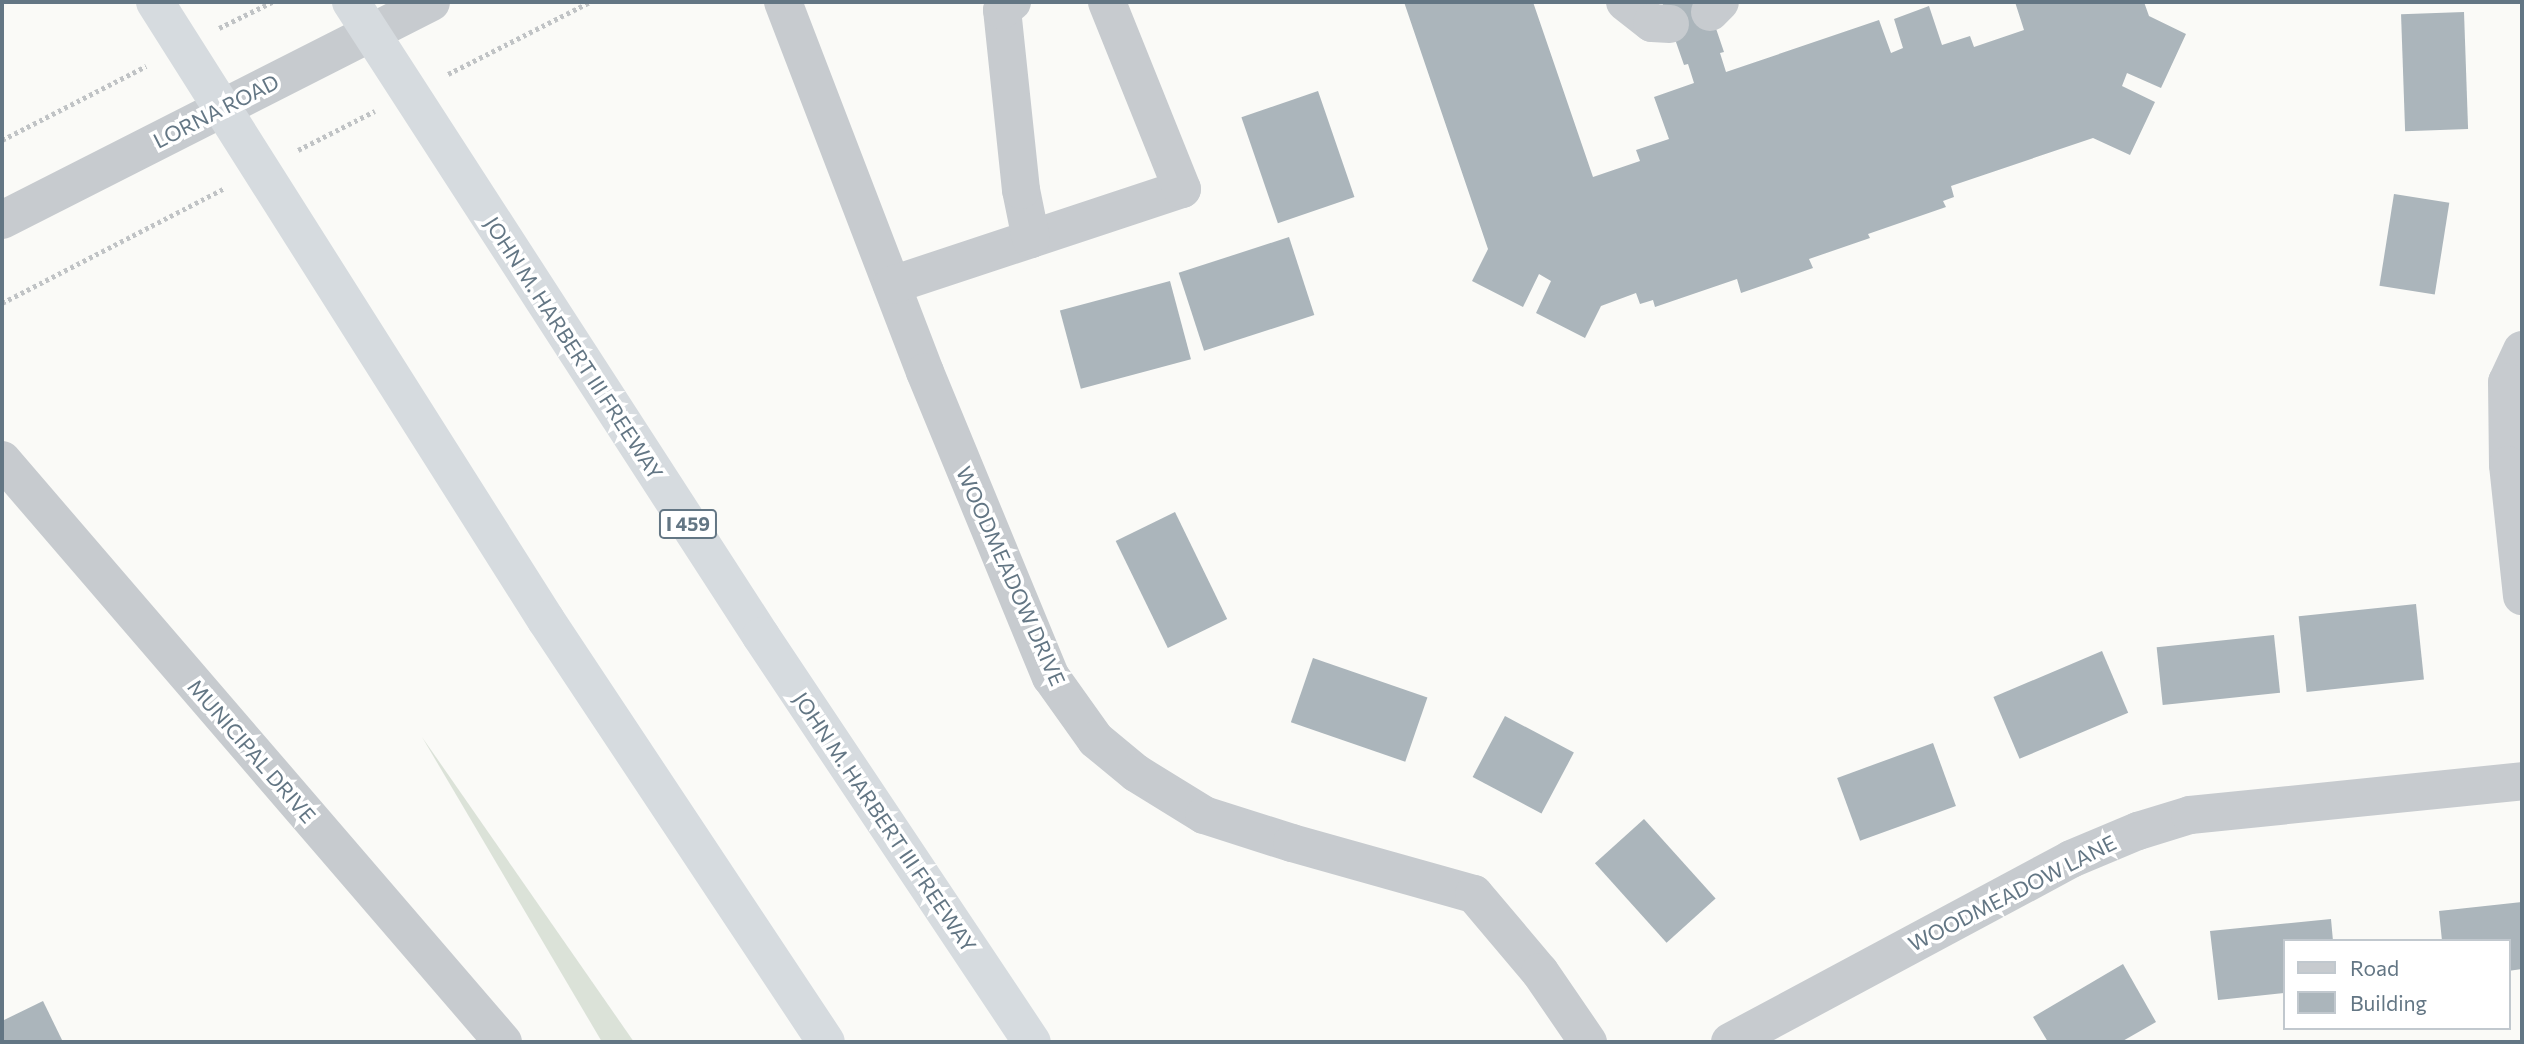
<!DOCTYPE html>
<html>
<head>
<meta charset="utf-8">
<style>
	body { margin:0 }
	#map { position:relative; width:2524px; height:1044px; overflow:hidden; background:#fafaf7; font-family:Commissioner,sans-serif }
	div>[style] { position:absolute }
	.green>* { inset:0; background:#dbe2d8 }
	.building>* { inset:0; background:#abb5bb; transform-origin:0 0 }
	.path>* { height:4.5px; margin-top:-2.25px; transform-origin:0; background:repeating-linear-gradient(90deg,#c0c3c5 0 3.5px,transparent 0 7px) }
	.minor>* { height:38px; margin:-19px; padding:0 19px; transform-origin:19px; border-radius:19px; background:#c7cbcf }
	.highway>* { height:38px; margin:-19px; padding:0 19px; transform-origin:19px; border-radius:19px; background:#d6dbdf }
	span { translate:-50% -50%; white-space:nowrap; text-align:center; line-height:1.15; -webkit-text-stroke:7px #fff; paint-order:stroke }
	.shield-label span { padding:2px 5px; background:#fff; border:2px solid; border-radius:5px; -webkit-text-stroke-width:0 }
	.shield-label { font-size:19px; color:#637684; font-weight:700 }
	.street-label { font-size:21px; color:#637684 }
	.frame { position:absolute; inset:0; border:4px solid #637684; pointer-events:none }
	.legend { position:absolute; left:2283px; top:939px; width:228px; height:91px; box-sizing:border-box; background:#fff; border:2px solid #c1c8ce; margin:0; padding:9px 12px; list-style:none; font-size:21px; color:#637684 }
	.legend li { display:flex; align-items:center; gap:14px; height:35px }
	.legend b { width:35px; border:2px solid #c1c8ce }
</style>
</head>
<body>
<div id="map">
	<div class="green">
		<div style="clip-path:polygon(422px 737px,634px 1042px,602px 1042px)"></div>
	</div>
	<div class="building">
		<div style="clip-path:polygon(1404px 2px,1533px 2px,1593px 177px,1640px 161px,1636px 150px,1669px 139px,1654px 97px,1694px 83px,1688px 64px,1684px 65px,1662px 2px,1707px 2px,1724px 52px,1720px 53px,1726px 72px,1879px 20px,1891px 53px,1903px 48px,1894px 19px,1929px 6px,1942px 45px,1970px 36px,1974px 47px,2024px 30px,2015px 2px,2144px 2px,2149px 16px,2186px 34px,2161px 88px,2127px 73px,2122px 86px,2155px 102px,2130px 155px,2093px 138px,1951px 186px,1954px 197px,1943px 201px,1946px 207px,1868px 234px,1870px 238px,1809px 259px,1813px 268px,1741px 293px,1737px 279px,1655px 307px,1653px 300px,1640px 304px,1636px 293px,1601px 306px,1585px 338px,1536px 313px,1551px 281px,1539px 274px,1523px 307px,1472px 281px,1488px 249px)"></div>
		<div style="left:2464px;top:12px;width:117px;height:63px;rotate:88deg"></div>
		<div style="left:1318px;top:91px;width:112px;height:81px;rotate:71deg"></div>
		<div style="left:2394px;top:194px;width:56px;height:93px;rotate:9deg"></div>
		<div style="left:1289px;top:237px;width:82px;height:116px;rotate:72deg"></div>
		<div style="left:1170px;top:281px;width:81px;height:114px;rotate:75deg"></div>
		<div style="left:1175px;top:512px;width:119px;height:66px;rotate:64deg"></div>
		<div style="left:2416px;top:604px;width:76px;height:118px;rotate:84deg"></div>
		<div style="left:2274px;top:635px;width:58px;height:118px;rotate:84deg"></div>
		<div style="left:2102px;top:651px;width:67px;height:118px;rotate:67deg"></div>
		<div style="left:1313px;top:658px;width:121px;height:68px;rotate:19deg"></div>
		<div style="left:1505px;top:716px;width:78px;height:69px;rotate:28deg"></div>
		<div style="left:1933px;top:743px;width:67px;height:102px;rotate:70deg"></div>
		<div style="left:1644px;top:819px;width:107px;height:66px;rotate:48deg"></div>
		<div style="clip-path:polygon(2522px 902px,2522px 969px,2508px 971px,2508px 941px,2442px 941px,2439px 911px)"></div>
		<div style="clip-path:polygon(2331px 919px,2333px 941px,2284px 941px,2284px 993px,2218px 1000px,2210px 931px)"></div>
		<div style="clip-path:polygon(2123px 964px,2156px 1022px,2121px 1042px,2048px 1042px,2033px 1017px)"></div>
		<div style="clip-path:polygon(43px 1001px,63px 1042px,2px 1042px,2px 1021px)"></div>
	</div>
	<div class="path">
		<div style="left:219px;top:28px;width:59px;rotate:-26.1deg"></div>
		<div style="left:448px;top:74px;width:159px;rotate:-26.9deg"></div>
		<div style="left:2px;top:140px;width:162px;rotate:-27.2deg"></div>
		<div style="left:298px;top:150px;width:86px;rotate:-26.9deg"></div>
		<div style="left:2px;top:303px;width:251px;rotate:-27.3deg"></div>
	</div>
	<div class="minor">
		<div style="left:783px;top:2px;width:396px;rotate:69deg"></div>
		<div style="left:925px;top:372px;width:330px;rotate:67.6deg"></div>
		<div style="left:1051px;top:677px;width:77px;rotate:54.5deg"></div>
		<div style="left:1096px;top:740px;width:52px;rotate:39.5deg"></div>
		<div style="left:1136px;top:773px;width:80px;rotate:31.7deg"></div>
		<div style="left:1204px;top:815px;width:92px;rotate:17.7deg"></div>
		<div style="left:1292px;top:843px;width:189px;rotate:15.7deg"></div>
		<div style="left:1474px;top:894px;width:102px;rotate:49.8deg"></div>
		<div style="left:1540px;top:972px;width:85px;rotate:55.6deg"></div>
		<div style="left:1625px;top:2px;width:34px;rotate:38deg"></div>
		<div style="left:1652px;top:23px;width:18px;rotate:3deg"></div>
		<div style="left:1710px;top:12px;width:14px;rotate:-45deg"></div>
		<div style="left:2px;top:220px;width:481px;rotate:-26.9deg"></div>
		<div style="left:1031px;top:239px;width:159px;rotate:-18.3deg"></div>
		<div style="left:1182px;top:189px;width:201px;rotate:-111.9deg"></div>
		<div style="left:892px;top:285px;width:146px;rotate:-18.3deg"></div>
		<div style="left:1031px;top:239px;width:50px;rotate:-101.5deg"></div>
		<div style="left:1021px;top:190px;width:181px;rotate:-96deg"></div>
		<div style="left:1002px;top:10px;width:13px;rotate:-39deg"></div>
		<div style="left:2522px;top:350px;width:35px;rotate:115deg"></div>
		<div style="left:2507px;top:382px;width:83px;rotate:89.3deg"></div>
		<div style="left:2508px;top:465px;width:132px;rotate:83.9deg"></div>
		<div style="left:2px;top:460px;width:768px;rotate:49.28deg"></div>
		<div style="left:1730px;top:1042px;width:387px;rotate:-28.2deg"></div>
		<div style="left:2071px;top:859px;width:73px;rotate:-22.7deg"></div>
		<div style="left:2138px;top:831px;width:54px;rotate:-17.1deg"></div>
		<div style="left:2190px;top:815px;width:334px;rotate:-5.8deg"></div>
	</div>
	<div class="highway">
		<div style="left:155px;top:2px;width:731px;rotate:57.68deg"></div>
		<div style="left:546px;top:620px;width:506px;rotate:56.44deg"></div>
		<div style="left:351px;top:2px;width:755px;rotate:57.11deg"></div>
		<div style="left:761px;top:636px;width:488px;rotate:56.3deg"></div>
	</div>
	<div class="shield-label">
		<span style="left:688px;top:524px">I 459</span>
	</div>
	<div class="street-label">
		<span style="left:216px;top:111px;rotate:-27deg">LORNA ROAD</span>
		<span style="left:574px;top:348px;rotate:57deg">JOHN M. HARBERT III FREEWAY</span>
		<span style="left:1011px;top:576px;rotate:66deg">WOODMEADOW DRIVE</span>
		<span style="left:252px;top:751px;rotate:49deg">MUNICIPAL DRIVE</span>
		<span style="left:885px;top:822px;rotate:56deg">JOHN M. HARBERT III FREEWAY</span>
		<span style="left:2012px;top:893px;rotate:-27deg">WOODMEADOW LANE</span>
	</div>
	<div class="frame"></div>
	<ul class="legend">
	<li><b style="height:9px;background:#c7cbcf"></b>Road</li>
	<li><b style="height:19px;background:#abb5bb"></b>Building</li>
	</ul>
</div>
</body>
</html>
